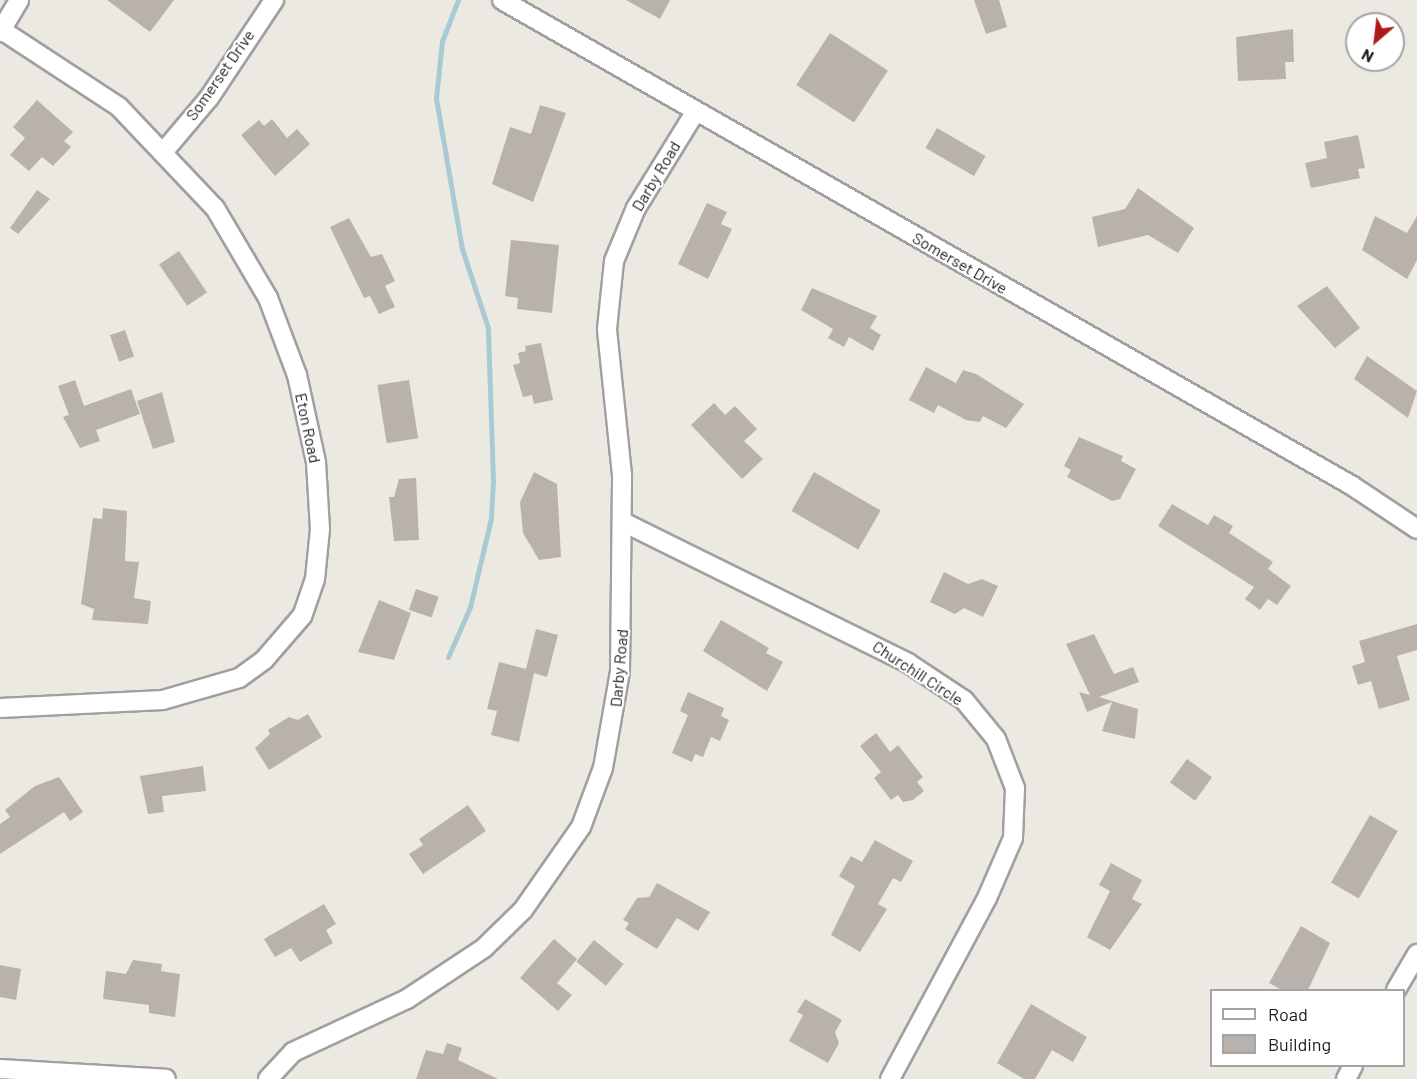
<!DOCTYPE html>
<html>
<head>
<meta charset="utf-8">
<style>
	body { margin:0 }
	#map { position:relative; width:1417px; height:1079px; overflow:hidden; background:#ece9e3; font-family:Barlow,sans-serif }
	div>[style] { position:absolute }
	.stream>* { height:5px; margin:-2.5px; padding:0 2.5px; transform-origin:2.5px; border-radius:2.5px; background:#a9cad5 }
	.building>* { inset:0; background:#b9b2ac; transform-origin:0 0 }
	.roads { filter:drop-shadow(2px 0 #a0a0a0) drop-shadow(-2px 0 #a0a0a0) drop-shadow(0 2px #a0a0a0) drop-shadow(0 -2px #a0a0a0) }
	.street>* { height:18px; margin:-9px; padding:0 9px; transform-origin:9px; border-radius:9px; background:#fff }
	span { translate:-50% -50%; white-space:nowrap; text-align:center; line-height:1.15; -webkit-text-stroke:4.5px #fff; paint-order:stroke }
	.street-label { font-size:16px; color:#1c1c1c }
	.legend { position:absolute; left:1210px; top:989px; width:195px; height:78px; box-sizing:border-box; background:#fff; border:2px solid #a4a4a4; margin:0; padding:8px 10px; list-style:none; font-size:18px; color:#1c1c1c }
	.legend li { display:flex; align-items:center; gap:12px; height:30px }
	.legend b { width:30px; border:2px solid #a4a4a4 }
	.north { position:absolute; left:1345px; top:12px; width:60px; height:60px; box-sizing:border-box; background:#fff; border:2px solid #a4a4a4; border-radius:50%; rotate:208deg; font-size:16px; font-weight:700; line-height:24px; text-align:center; color:#1c1c1c }
	.north::after { content:''; display:block; margin:auto; width:21px; height:27px; background:#b01918; clip-path:polygon(50% 0,100% 100%,50% 72%,0 100%) }
</style>
</head>
<body>
<div id="map">
	<div class="stream">
		<div style="left:448px;top:657px;width:55px;rotate:-66.3deg"></div>
		<div style="left:470px;top:607px;width:91px;rotate:-76.7deg"></div>
		<div style="left:491px;top:518px;width:37px;rotate:-87deg"></div>
		<div style="left:493px;top:481px;width:153px;rotate:-91.9deg"></div>
		<div style="left:488px;top:328px;width:83px;rotate:-108.2deg"></div>
		<div style="left:462px;top:249px;width:153px;rotate:-99.8deg"></div>
		<div style="left:436px;top:98px;width:57px;rotate:-84deg"></div>
		<div style="left:442px;top:41px;width:44px;rotate:-68.7deg"></div>
	</div>
	<div class="building">
		<div style="clip-path:polygon(107px 0,174px 0,150px 32px)"></div>
		<div style="clip-path:polygon(626px 0,670px 0,660px 19px)"></div>
		<div style="clip-path:polygon(974px 0,999px 0,1007px 27px,986px 34px)"></div>
		<div style="clip-path:polygon(1293px 29px,1294px 62px,1285px 62px,1286px 79px,1238px 81px,1236px 37px)"></div>
		<div style="left:830px;top:33px;width:69px;height:62px;rotate:33deg"></div>
		<div style="clip-path:polygon(37px 100px,73px 132px,64px 141px,71px 147px,53px 166px,42px 157px,29px 171px,10px 155px,25px 138px,13px 127px)"></div>
		<div style="clip-path:polygon(540px 105px,566px 113px,533px 202px,492px 184px,510px 127px,531px 134px)"></div>
		<div style="clip-path:polygon(272px 119px,287px 138px,297px 129px,310px 144px,275px 176px,241px 135px,259px 120px,264px 126px)"></div>
		<div style="left:937px;top:128px;width:56px;height:23px;rotate:30deg"></div>
		<div style="clip-path:polygon(1358px 135px,1365px 168px,1358px 169px,1360px 178px,1311px 188px,1305px 163px,1327px 158px,1324px 142px)"></div>
		<div style="clip-path:polygon(1138px 188px,1194px 228px,1178px 253px,1148px 235px,1098px 247px,1092px 217px,1125px 209px)"></div>
		<div style="clip-path:polygon(37px 190px,50px 199px,18px 234px,10px 228px)"></div>
		<div style="clip-path:polygon(707px 203px,727px 212px,721px 224px,732px 229px,708px 279px,678px 264px)"></div>
		<div style="clip-path:polygon(1375px 216px,1407px 233px,1417px 216px,1417px 260px,1407px 279px,1362px 250px)"></div>
		<div style="clip-path:polygon(349px 218px,371px 257px,382px 254px,395px 281px,385px 286px,395px 307px,379px 314px,370px 296px,364px 298px,330px 227px)"></div>
		<div style="clip-path:polygon(511px 240px,559px 245px,552px 313px,517px 309px,518px 298px,505px 296px)"></div>
		<div style="left:179px;top:251px;width:50px;height:24px;rotate:56deg"></div>
		<div style="clip-path:polygon(1327px 286px,1360px 328px,1335px 348px,1297px 306px)"></div>
		<div style="clip-path:polygon(812px 288px,877px 316px,870px 328px,881px 335px,873px 351px,849px 337px,844px 347px,828px 338px,833px 329px,801px 310px)"></div>
		<div style="left:125px;top:330px;width:28px;height:16px;rotate:71deg"></div>
		<div style="clip-path:polygon(541px 343px,553px 400px,534px 404px,532px 395px,523px 397px,513px 365px,520px 363px,518px 353px,526px 351px,525px 346px)"></div>
		<div style="clip-path:polygon(1367px 356px,1417px 391px,1408px 418px,1354px 379px)"></div>
		<div style="clip-path:polygon(926px 367px,956px 383px,963px 370px,976px 374px,1024px 404px,1006px 428px,983px 416px,980px 422px,966px 420px,938px 405px,934px 413px,909px 400px)"></div>
		<div style="clip-path:polygon(75px 380px,84px 406px,131px 389px,140px 414px,96px 430px,100px 441px,80px 448px,63px 417px,69px 415px,58px 386px)"></div>
		<div style="left:409px;top:380px;width:59px;height:32px;rotate:81deg"></div>
		<div style="clip-path:polygon(162px 392px,175px 442px,153px 449px,137px 401px)"></div>
		<div style="clip-path:polygon(714px 403px,725px 415px,735px 406px,757px 429px,744px 441px,763px 459px,742px 479px,691px 425px)"></div>
		<div style="clip-path:polygon(1079px 437px,1123px 456px,1121px 461px,1136px 469px,1120px 499px,1112px 501px,1067px 477px,1071px 470px,1064px 466px)"></div>
		<div style="clip-path:polygon(534px 472px,557px 484px,561px 557px,539px 560px,523px 533px,520px 502px)"></div>
		<div style="left:814px;top:472px;width:77px;height:45px;rotate:30deg"></div>
		<div style="clip-path:polygon(416px 478px,419px 540px,394px 541px,389px 497px,394px 497px,399px 479px)"></div>
		<div style="clip-path:polygon(1172px 504px,1208px 525px,1214px 515px,1233px 526px,1229px 533px,1273px 562px,1268px 569px,1291px 586px,1277px 605px,1268px 599px,1260px 610px,1245px 599px,1254px 587px,1158px 526px)"></div>
		<div style="clip-path:polygon(103px 508px,127px 511px,125px 561px,139px 562px,134px 598px,151px 601px,148px 624px,92px 620px,94px 609px,81px 604px,93px 518px,102px 519px)"></div>
		<div style="clip-path:polygon(944px 572px,968px 584px,982px 579px,998px 586px,983px 617px,964px 608px,955px 614px,930px 602px)"></div>
		<div style="left:416px;top:589px;width:24px;height:22px;rotate:19deg"></div>
		<div style="clip-path:polygon(379px 600px,411px 613px,394px 660px,358px 652px)"></div>
		<div style="clip-path:polygon(721px 620px,769px 648px,766px 653px,783px 662px,767px 691px,703px 651px)"></div>
		<div style="clip-path:polygon(1417px 624px,1417px 650px,1397px 656px,1410px 700px,1379px 709px,1371px 681px,1358px 685px,1352px 666px,1365px 662px,1359px 641px)"></div>
		<div style="clip-path:polygon(536px 629px,558px 635px,547px 677px,534px 673px,519px 742px,491px 735px,497px 711px,487px 709px,499px 662px,526px 669px)"></div>
		<div style="clip-path:polygon(1094px 634px,1114px 674px,1133px 667px,1139px 682px,1099px 697px,1138px 709px,1135px 739px,1102px 731px,1112px 702px,1087px 712px,1079px 692px,1090px 695px,1066px 644px)"></div>
		<div style="clip-path:polygon(688px 692px,724px 708px,721px 716px,729px 720px,720px 741px,711px 737px,703px 757px,695px 754px,692px 762px,672px 753px,688px 715px,680px 711px)"></div>
		<div style="clip-path:polygon(308px 714px,322px 737px,269px 770px,255px 748px,270px 734px,268px 730px,289px 717px,298px 720px)"></div>
		<div style="clip-path:polygon(876px 733px,890px 752px,898px 745px,923px 777px,917px 782px,924px 791px,913px 800px,903px 802px,898px 795px,891px 800px,874px 778px,881px 772px,860px 746px)"></div>
		<div style="left:1187px;top:759px;width:31px;height:29px;rotate:36deg"></div>
		<div style="clip-path:polygon(203px 766px,206px 791px,162px 796px,164px 812px,148px 814px,140px 776px)"></div>
		<div style="clip-path:polygon(59px 777px,83px 812px,70px 821px,64px 812px,0 854px,0 824px,10px 817px,5px 810px,35px 786px)"></div>
		<div style="clip-path:polygon(468px 805px,486px 831px,423px 874px,409px 854px,423px 845px,419px 839px)"></div>
		<div style="left:1370px;top:815px;width:32px;height:78px;rotate:30deg"></div>
		<div style="clip-path:polygon(875px 840px,913px 861px,901px 882px,893px 878px,878px 904px,887px 909px,860px 952px,831px 935px,855px 886px,839px 876px,851px 856px,862px 862px)"></div>
		<div style="clip-path:polygon(1111px 863px,1142px 880px,1132px 899px,1142px 904px,1110px 950px,1087px 937px,1110px 891px,1099px 885px)"></div>
		<div style="clip-path:polygon(657px 883px,710px 912px,698px 931px,677px 918px,657px 949px,625px 929px,629px 923px,623px 920px,637px 898px,649px 897px)"></div>
		<div style="clip-path:polygon(324px 904px,336px 924px,326px 930px,333px 943px,300px 962px,291px 948px,275px 957px,264px 939px)"></div>
		<div style="clip-path:polygon(1301px 926px,1330px 943px,1308px 990px,1282px 990px,1269px 983px)"></div>
		<div style="clip-path:polygon(554px 939px,577px 959px,557px 983px,572px 995px,558px 1011px,520px 978px)"></div>
		<div style="left:594px;top:940px;width:38px;height:28px;rotate:39deg"></div>
		<div style="clip-path:polygon(133px 960px,162px 964px,161px 971px,180px 974px,175px 1017px,149px 1013px,149px 1005px,103px 999px,106px 971px,126px 974px)"></div>
		<div style="clip-path:polygon(0 965px,21px 969px,16px 1000px,0 997px)"></div>
		<div style="clip-path:polygon(805px 999px,842px 1020px,835px 1032px,839px 1043px,828px 1063px,789px 1041px,803px 1015px,797px 1012px)"></div>
		<div style="clip-path:polygon(1031px 1004px,1087px 1037px,1073px 1062px,1052px 1050px,1035px 1079px,1024px 1079px,997px 1063px)"></div>
		<div style="clip-path:polygon(447px 1043px,462px 1048px,458px 1060px,498px 1079px,416px 1079px,426px 1050px,443px 1054px)"></div>
	</div>
	<div class="roads">
		<div class="street">
			<div style="left:502px;top:0;width:978px;rotate:29.74deg"></div>
			<div style="left:1351px;top:485px;width:79px;rotate:33.7deg"></div>
			<div style="left:0;top:29px;width:142px;rotate:33.2deg"></div>
			<div style="left:119px;top:107px;width:139px;rotate:46.5deg"></div>
			<div style="left:215px;top:208px;width:104px;rotate:59.5deg"></div>
			<div style="left:268px;top:298px;width:82px;rotate:69.4deg"></div>
			<div style="left:297px;top:375px;width:89px;rotate:77.7deg"></div>
			<div style="left:316px;top:462px;width:67px;rotate:86.6deg"></div>
			<div style="left:320px;top:529px;width:50px;rotate:95.7deg"></div>
			<div style="left:315px;top:579px;width:39px;rotate:109deg"></div>
			<div style="left:302px;top:616px;width:58px;rotate:130.8deg"></div>
			<div style="left:264px;top:660px;width:31px;rotate:144deg"></div>
			<div style="left:239px;top:678px;width:79px;rotate:163.9deg"></div>
			<div style="left:163px;top:700px;width:163px;rotate:177.2deg"></div>
			<div style="left:0;top:32px;width:37px;rotate:-59deg"></div>
			<div style="left:165px;top:150px;width:68px;rotate:-49.8deg"></div>
			<div style="left:209px;top:98px;width:118px;rotate:-56.4deg"></div>
			<div style="left:623px;top:522px;width:318px;rotate:26.3deg"></div>
			<div style="left:908px;top:663px;width:67px;rotate:33.5deg"></div>
			<div style="left:964px;top:700px;width:50px;rotate:50.6deg"></div>
			<div style="left:996px;top:739px;width:53px;rotate:68.8deg"></div>
			<div style="left:1015px;top:788px;width:50px;rotate:92.3deg"></div>
			<div style="left:1013px;top:838px;width:65px;rotate:113.4deg"></div>
			<div style="left:987px;top:898px;width:205px;rotate:118.2deg"></div>
			<div style="left:1396px;top:990px;width:42px;rotate:-59.7deg"></div>
			<div style="left:0;top:1069px;width:166px;rotate:3.4deg"></div>
			<div style="left:268px;top:1079px;width:37px;rotate:-47deg"></div>
			<div style="left:293px;top:1052px;width:126px;rotate:-24.9deg"></div>
			<div style="left:407px;top:999px;width:92px;rotate:-33.5deg"></div>
			<div style="left:484px;top:948px;width:54px;rotate:-44.3deg"></div>
			<div style="left:523px;top:910px;width:101px;rotate:-55.1deg"></div>
			<div style="left:581px;top:827px;width:63px;rotate:-69.6deg"></div>
			<div style="left:603px;top:768px;width:97px;rotate:-80deg"></div>
			<div style="left:620px;top:672px;width:197px;rotate:-89.4deg"></div>
			<div style="left:622px;top:475px;width:147px;rotate:-95.9deg"></div>
			<div style="left:607px;top:329px;width:68px;rotate:-84.1deg"></div>
			<div style="left:614px;top:261px;width:57px;rotate:-67.5deg"></div>
			<div style="left:636px;top:208px;width:110px;rotate:-58.3deg"></div>
			<div style="left:1346px;top:1079px;width:15px;rotate:-62deg"></div>
		</div>
	</div>
	<div class="street-label">
		<span style="left:220px;top:75px;rotate:-55deg">Somerset Drive</span>
		<span style="left:656px;top:176px;rotate:-59deg">Darby Road</span>
		<span style="left:960px;top:263px;rotate:30deg">Somerset Drive</span>
		<span style="left:308px;top:428px;rotate:78deg">Eton Road</span>
		<span style="left:619px;top:668px;rotate:-85deg">Darby Road</span>
		<span style="left:918px;top:673px;rotate:33deg">Churchill Circle</span>
	</div>
	<ul class="legend">
	<li><b style="height:8px;background:#fff"></b>Road</li>
	<li><b style="height:16px;background:#b9b2ac"></b>Building</li>
	</ul>
	<div class="north">N</div>
</div>
</body>
</html>
